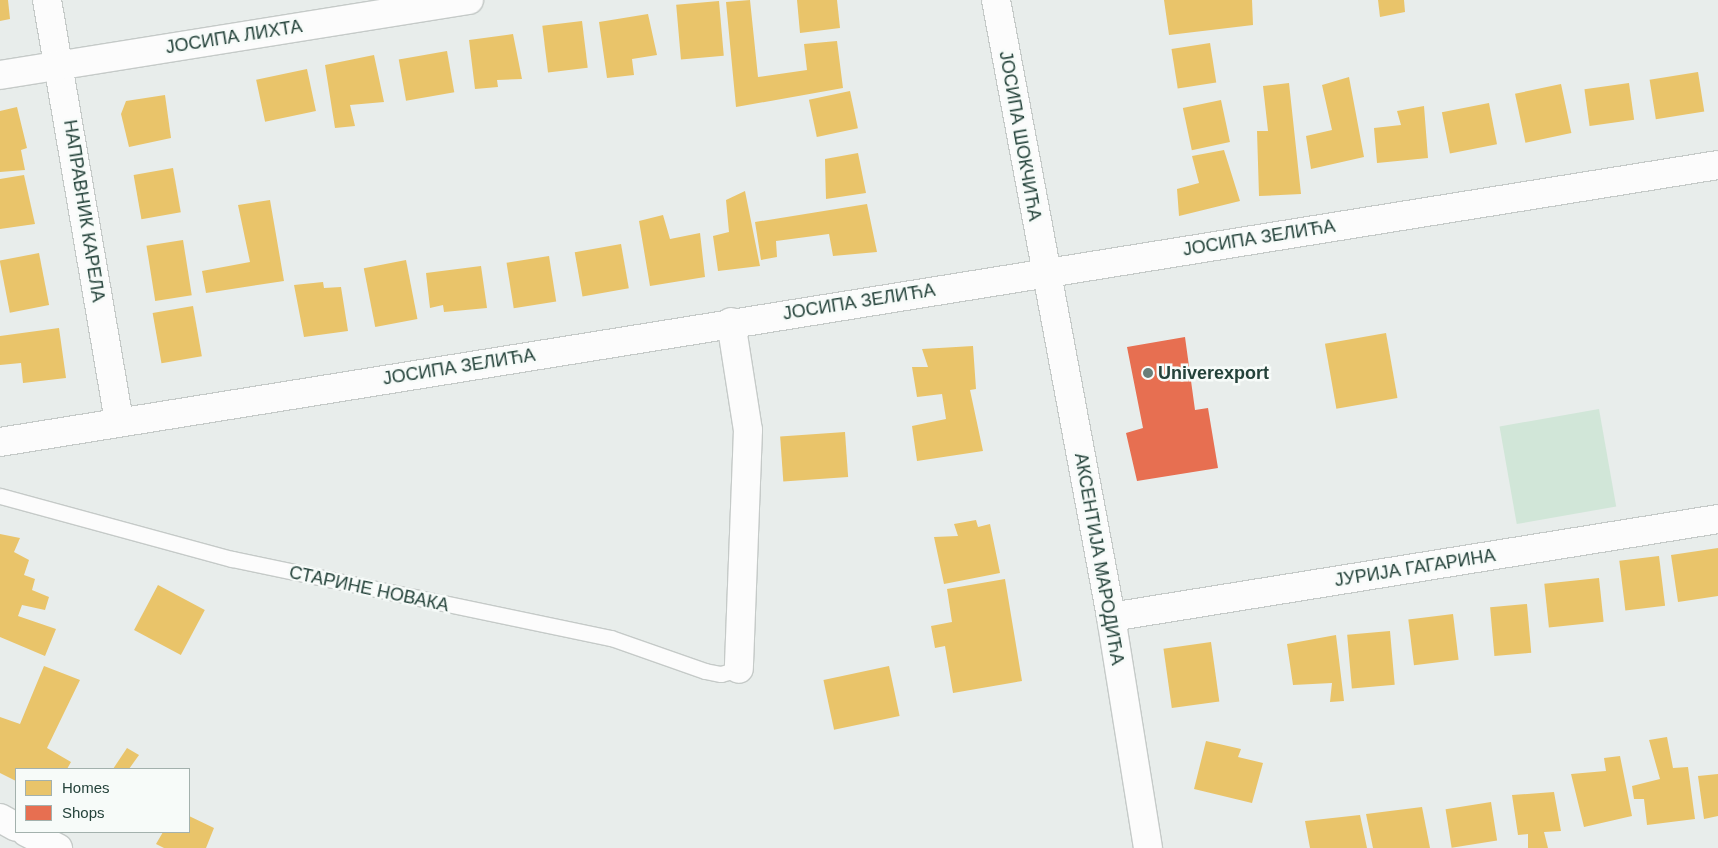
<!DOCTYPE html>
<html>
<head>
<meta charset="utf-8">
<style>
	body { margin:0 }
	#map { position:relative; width:1718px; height:848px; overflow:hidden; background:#e8edeb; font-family:Helvetica,sans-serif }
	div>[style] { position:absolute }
	.green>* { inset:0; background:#d1e6d8; transform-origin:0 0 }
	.homes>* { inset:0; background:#e9c46a; transform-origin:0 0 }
	.shops>* { inset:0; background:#e76f51 }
	.roads { filter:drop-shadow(1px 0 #c5cac8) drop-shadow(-1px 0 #c5cac8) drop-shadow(0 1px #c5cac8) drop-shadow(0 -1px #c5cac8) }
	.service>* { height:15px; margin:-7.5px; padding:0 7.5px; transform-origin:7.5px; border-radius:7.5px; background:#fcfcfc }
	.minor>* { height:28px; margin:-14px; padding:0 14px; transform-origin:14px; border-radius:14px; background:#fcfcfc }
	.tertiary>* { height:28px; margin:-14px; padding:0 14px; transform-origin:14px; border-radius:14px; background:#fcfcfc }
	.dots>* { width:14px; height:14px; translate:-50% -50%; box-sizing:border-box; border:2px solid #f7fbf9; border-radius:50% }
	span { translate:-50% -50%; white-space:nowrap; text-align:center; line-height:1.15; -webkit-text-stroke:5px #f7fbf9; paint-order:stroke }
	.street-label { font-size:18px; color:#24423a }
	.poi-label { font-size:18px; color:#24423a; font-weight:700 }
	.left { translate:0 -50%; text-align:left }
	.legend { position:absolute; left:15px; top:768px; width:175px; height:65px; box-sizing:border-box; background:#f7fbf9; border:1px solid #a3b1ad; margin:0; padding:6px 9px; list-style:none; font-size:15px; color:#24423a }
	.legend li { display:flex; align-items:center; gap:10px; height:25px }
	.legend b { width:25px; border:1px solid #a3b1ad }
</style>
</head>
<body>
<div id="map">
	<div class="green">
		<div style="left:1599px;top:409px;width:99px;height:101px;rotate:80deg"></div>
	</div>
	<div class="homes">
		<div style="clip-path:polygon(0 0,8px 0,10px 19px,0 21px)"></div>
		<div style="clip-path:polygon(750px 0,758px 77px,807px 70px,804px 44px,837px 41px,843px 88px,736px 107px,726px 2px)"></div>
		<div style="clip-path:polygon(797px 0,837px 0,840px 28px,800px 33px)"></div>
		<div style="clip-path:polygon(1164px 0,1252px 0,1253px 25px,1169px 35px)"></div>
		<div style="clip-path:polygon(1378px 0,1404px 0,1405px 12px,1380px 17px)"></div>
		<div style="left:719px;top:1px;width:55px;height:43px;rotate:85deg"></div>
		<div style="clip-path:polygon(648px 14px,657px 55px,632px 59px,634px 75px,607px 78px,599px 22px)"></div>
		<div style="left:582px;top:21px;width:47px;height:40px;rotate:83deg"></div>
		<div style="clip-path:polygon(513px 34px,522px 79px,497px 80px,498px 87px,475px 89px,469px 40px)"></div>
		<div style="left:1210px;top:43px;width:40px;height:39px;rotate:81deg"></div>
		<div style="left:447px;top:51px;width:42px;height:49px;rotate:80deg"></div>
		<div style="clip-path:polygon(374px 55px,384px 102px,350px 105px,355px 126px,335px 128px,325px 65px)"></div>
		<div style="left:307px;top:69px;width:43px;height:52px;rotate:78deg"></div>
		<div style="left:1698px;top:72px;width:40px;height:49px;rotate:81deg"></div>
		<div style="clip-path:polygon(1349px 77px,1364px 157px,1311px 169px,1306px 136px,1332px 130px,1322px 85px)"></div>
		<div style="clip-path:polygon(1289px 83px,1301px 194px,1259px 196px,1257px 131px,1268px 131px,1263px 86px)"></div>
		<div style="left:1629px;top:83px;width:37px;height:45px;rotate:82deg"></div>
		<div style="left:1561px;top:84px;width:50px;height:47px;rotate:78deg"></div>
		<div style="left:850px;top:91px;width:38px;height:42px;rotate:78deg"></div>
		<div style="clip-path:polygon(165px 95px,171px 138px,129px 147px,121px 114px,126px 101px)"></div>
		<div style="left:1221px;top:100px;width:43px;height:39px;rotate:78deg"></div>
		<div style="left:1489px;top:103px;width:42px;height:48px;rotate:79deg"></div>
		<div style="clip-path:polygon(1424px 106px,1428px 158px,1377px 163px,1374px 128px,1401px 125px,1397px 111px)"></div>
		<div style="clip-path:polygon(17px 107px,27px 148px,21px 150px,25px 170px,0 172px,0 111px)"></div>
		<div style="clip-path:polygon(1224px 150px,1240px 201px,1179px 216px,1177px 189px,1199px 183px,1192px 156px)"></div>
		<div style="clip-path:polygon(858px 153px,866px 193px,826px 199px,825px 159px)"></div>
		<div style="left:173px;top:168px;width:45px;height:40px;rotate:80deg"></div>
		<div style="clip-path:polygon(24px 175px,35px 224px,0 229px,0 179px)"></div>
		<div style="clip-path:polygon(745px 191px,760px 266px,718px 271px,713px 236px,729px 232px,726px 200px)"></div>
		<div style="clip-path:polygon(270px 200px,284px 281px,206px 293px,202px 271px,250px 262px,238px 205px)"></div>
		<div style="clip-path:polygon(867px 204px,877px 252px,833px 256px,829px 234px,776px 241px,777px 257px,761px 260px,755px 222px)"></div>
		<div style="clip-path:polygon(663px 215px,670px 239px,700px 233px,705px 277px,650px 286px,639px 221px)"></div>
		<div style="left:183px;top:240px;width:56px;height:37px;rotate:81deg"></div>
		<div style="left:621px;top:244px;width:45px;height:47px;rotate:80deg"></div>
		<div style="left:39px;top:253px;width:53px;height:40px;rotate:79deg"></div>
		<div style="left:549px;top:256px;width:46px;height:43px;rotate:81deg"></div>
		<div style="left:406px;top:260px;width:60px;height:43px;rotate:79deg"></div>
		<div style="clip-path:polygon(481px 266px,487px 308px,444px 312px,443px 305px,430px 308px,426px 273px)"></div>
		<div style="clip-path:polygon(323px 282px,324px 288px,341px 287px,348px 331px,304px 337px,294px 285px)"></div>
		<div style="left:193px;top:306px;width:51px;height:41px;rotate:80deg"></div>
		<div style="clip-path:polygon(59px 328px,66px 378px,23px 383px,21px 363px,0 365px,0 336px)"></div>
		<div style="left:1386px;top:333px;width:66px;height:62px;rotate:80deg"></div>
		<div style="clip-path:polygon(973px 346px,976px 389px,970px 390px,983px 451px,917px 461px,912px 426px,946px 419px,942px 394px,917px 397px,912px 367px,928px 367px,922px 349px)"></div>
		<div style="left:845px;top:432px;width:45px;height:65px;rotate:86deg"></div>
		<div style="clip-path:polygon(976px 520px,978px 527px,990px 524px,1000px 573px,944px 584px,934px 537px,958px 536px,954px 524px)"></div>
		<div style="clip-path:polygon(0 534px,20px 538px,14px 552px,29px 560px,24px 575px,35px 579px,32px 590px,49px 597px,45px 610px,22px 605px,18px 616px,56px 629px,45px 656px,0 637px)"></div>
		<div style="clip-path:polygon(1718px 548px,1718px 596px,1678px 602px,1671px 555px)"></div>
		<div style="left:1659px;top:556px;width:50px;height:40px;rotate:83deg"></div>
		<div style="left:1599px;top:578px;width:44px;height:55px;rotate:84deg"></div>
		<div style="clip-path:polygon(1005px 579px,1022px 681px,953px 693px,945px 646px,935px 648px,931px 626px,952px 622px,947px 589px)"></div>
		<div style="left:158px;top:585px;width:53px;height:51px;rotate:28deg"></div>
		<div style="left:1527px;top:604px;width:49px;height:37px;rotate:85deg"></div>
		<div style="left:1453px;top:614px;width:46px;height:45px;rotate:83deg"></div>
		<div style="left:1390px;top:631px;width:54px;height:43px;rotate:85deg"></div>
		<div style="clip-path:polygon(1336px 635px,1344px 701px,1330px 702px,1332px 683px,1293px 685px,1287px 644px)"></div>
		<div style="left:1211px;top:642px;width:60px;height:48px;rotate:82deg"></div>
		<div style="clip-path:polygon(44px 666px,80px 680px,47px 748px,71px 762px,67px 769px,16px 769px,16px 781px,0 773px,0 717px,20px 724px)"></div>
		<div style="left:889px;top:666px;width:51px;height:67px;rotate:78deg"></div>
		<div style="clip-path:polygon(1667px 737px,1673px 768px,1688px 767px,1695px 819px,1647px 825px,1644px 799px,1634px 799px,1632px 786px,1660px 779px,1649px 740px)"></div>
		<div style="clip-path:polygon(1206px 741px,1241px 749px,1238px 757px,1263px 763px,1252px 803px,1194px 789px)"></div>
		<div style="clip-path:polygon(127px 748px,139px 755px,129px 769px,113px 769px)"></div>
		<div style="clip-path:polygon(1620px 756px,1632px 816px,1584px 827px,1571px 774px,1606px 771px,1604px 758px)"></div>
		<div style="clip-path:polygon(1718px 774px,1718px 816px,1704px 819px,1698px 776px)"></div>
		<div style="clip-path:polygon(1554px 792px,1561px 831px,1544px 832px,1548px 848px,1528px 848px,1528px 834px,1518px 835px,1512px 795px)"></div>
		<div style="left:1491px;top:802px;width:39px;height:46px;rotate:81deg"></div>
		<div style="clip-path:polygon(1422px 807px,1430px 848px,1373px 848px,1366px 814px)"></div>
		<div style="clip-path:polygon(1360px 815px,1367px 848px,1310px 848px,1305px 821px)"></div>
		<div style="clip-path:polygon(189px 816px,214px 828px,206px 848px,164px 848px,156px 844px,163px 832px,189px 832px)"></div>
	</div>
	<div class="shops">
		<div style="clip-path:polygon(1185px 337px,1195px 410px,1208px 408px,1218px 468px,1137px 481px,1126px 433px,1143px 428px,1127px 347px)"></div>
	</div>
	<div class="roads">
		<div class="service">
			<div style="left:0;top:496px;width:240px;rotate:15.2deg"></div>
			<div style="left:232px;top:559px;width:387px;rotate:11.8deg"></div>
			<div style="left:611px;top:638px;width:100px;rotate:19.3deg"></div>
			<div style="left:705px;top:671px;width:16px;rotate:11deg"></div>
			<div style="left:721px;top:674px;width:19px;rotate:-16deg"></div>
		</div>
		<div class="minor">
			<div style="left:47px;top:0;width:428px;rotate:80.3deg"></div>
			<div style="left:996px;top:0;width:628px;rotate:79.44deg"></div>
			<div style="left:1111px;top:617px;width:234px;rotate:80.9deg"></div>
			<div style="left:0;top:75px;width:475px;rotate:-9.1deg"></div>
			<div style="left:731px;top:322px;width:109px;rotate:81.1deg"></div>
			<div style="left:748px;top:430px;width:239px;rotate:92.2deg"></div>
			<div style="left:0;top:442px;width:1740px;rotate:-9.16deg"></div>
			<div style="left:1111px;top:617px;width:615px;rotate:-9.17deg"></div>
		</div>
		<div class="tertiary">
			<div style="left:0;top:818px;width:18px;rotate:29deg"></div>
			<div style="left:26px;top:832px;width:36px;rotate:27deg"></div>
		</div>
	</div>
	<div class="dots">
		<div style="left:1148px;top:373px;background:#697e78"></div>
	</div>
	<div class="street-label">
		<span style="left:234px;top:37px;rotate:-9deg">ЈОСИПА ЛИХТА</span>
		<span style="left:1020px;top:136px;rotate:80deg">ЈОСИПА ШОКЧИЋА</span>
		<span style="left:84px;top:211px;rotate:81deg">НАПРАВНИК КАРЕЛА</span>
		<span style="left:1259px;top:238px;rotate:-9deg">ЈОСИПА ЗЕЛИЋА</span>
		<span style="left:859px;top:302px;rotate:-9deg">ЈОСИПА ЗЕЛИЋА</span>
		<span style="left:459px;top:367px;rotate:-9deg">ЈОСИПА ЗЕЛИЋА</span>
		<span style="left:1099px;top:559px;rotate:80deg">АКСЕНТИЈА МАРОДИЋА</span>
		<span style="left:1415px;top:568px;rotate:-9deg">ЈУРИЈА ГАГАРИНА</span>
		<span style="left:369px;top:589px;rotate:12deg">СТАРИНЕ НОВАКА</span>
	</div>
	<div class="poi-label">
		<span class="left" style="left:1158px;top:373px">Univerexport</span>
	</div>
	<ul class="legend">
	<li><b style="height:14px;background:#e9c46a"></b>Homes</li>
	<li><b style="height:14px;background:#e76f51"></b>Shops</li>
	</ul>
</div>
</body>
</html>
